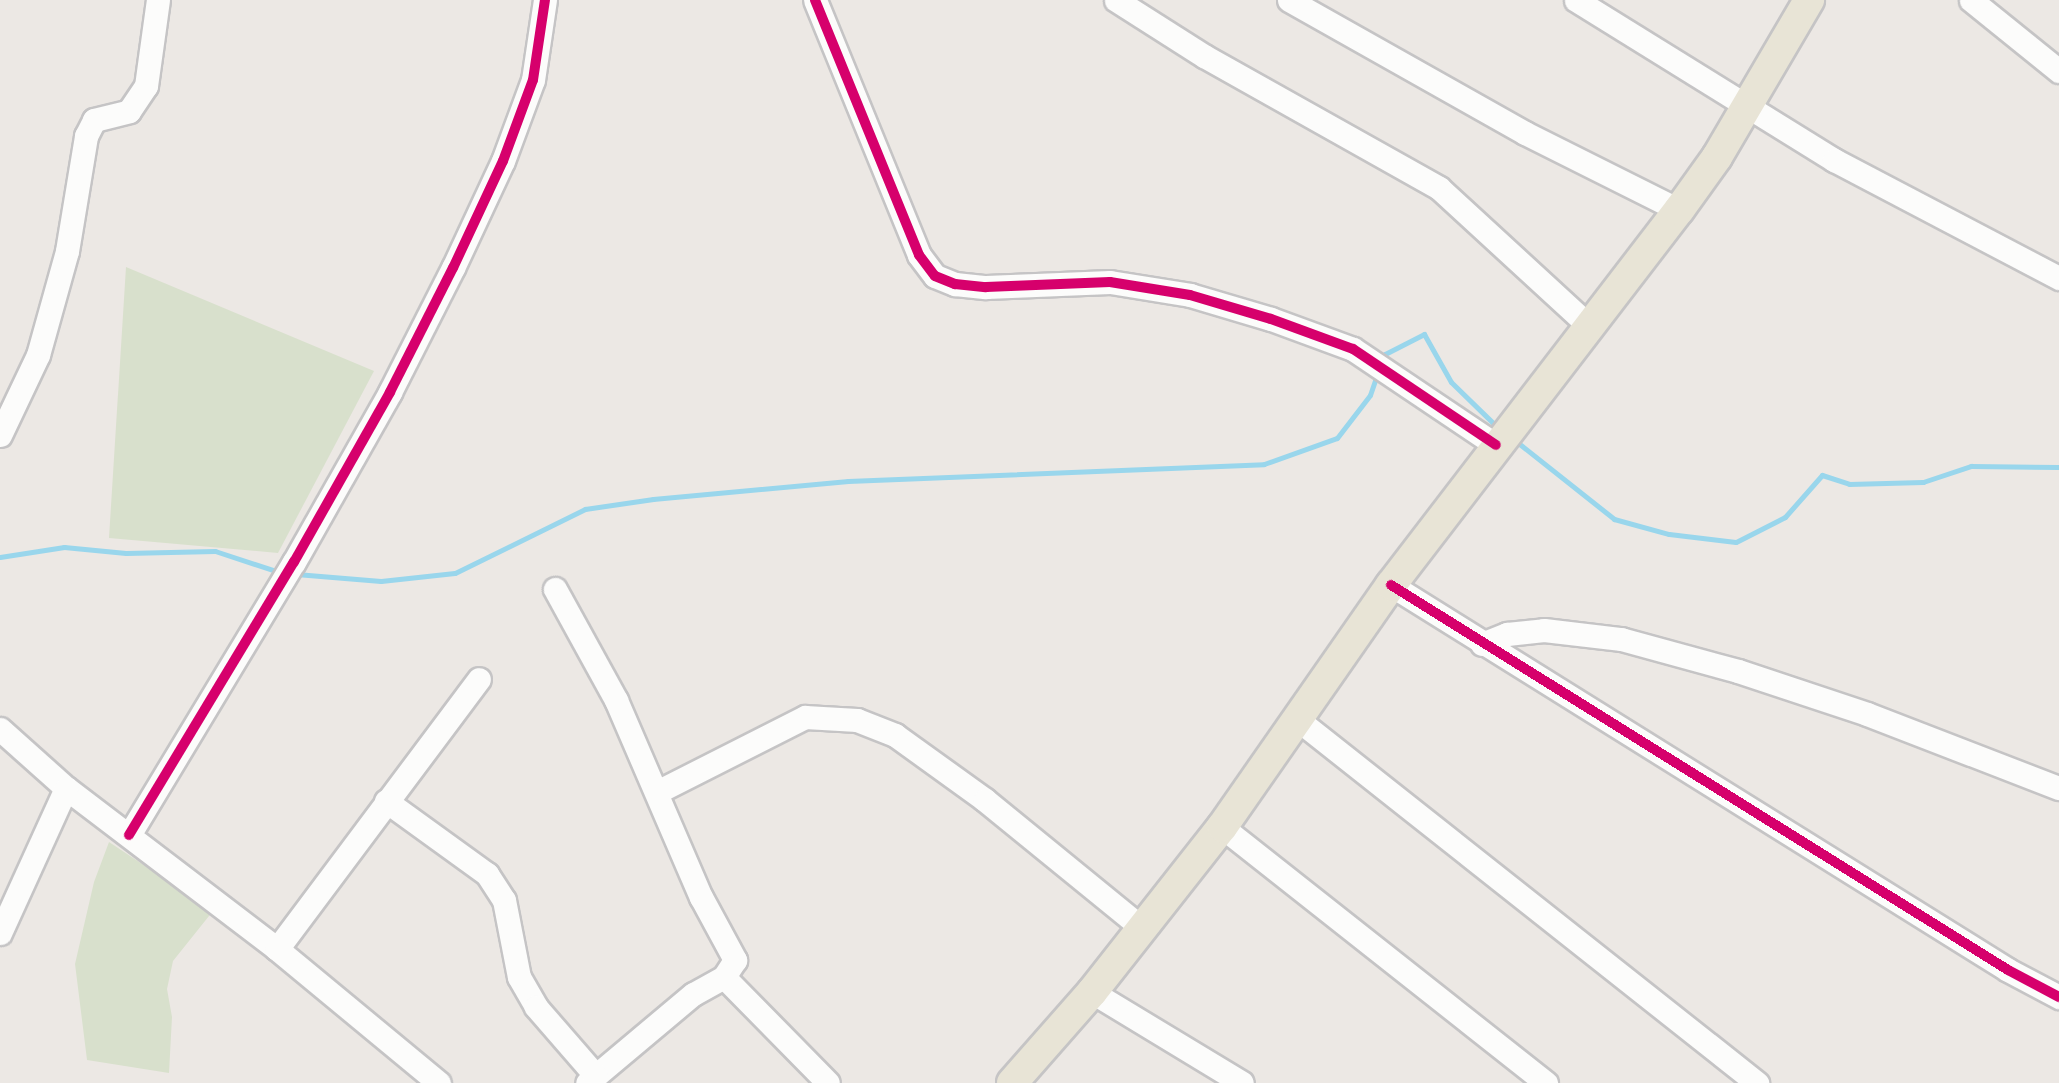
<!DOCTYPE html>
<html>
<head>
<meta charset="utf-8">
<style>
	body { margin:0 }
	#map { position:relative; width:2059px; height:1083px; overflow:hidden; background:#ece8e4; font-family:Figtree,sans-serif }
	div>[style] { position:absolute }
	.cemetery>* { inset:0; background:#d8e0cc }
	.stream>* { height:5px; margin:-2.5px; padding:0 2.5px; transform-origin:2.5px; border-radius:2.5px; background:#99d6ec }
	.roads { filter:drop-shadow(2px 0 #c5c4c5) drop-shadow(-2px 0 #c5c4c5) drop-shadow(0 2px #c5c4c5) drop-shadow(0 -2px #c5c4c5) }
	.minor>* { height:23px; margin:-11.5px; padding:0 11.5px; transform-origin:11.5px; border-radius:11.5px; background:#fcfcfb }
	.major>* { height:30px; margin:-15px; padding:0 15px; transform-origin:15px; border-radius:15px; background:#e8e4d6 }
	.cycleway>* { height:10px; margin:-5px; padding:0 5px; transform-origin:5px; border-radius:5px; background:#d6006c }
	span { translate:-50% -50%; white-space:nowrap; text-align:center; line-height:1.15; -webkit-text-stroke:7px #fff; paint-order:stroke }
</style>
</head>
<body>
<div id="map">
	<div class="cemetery">
		<div style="clip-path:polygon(126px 267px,374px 371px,278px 553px,109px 538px)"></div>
		<div style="clip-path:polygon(109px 842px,213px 911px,173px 961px,167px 989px,172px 1017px,169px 1073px,87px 1060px,75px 964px,94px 882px)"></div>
	</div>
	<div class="stream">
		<div style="left:1382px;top:363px;width:9px;rotate:-72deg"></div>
		<div style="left:1385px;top:354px;width:44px;rotate:-27.1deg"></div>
		<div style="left:1424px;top:334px;width:55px;rotate:60.6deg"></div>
		<div style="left:1451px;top:382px;width:60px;rotate:44.3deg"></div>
		<div style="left:1517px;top:442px;width:124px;rotate:38.4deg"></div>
		<div style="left:1614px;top:519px;width:57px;rotate:15.3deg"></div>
		<div style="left:1669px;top:534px;width:67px;rotate:6.8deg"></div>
		<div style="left:1736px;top:542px;width:55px;rotate:-27deg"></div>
		<div style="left:1785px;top:517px;width:56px;rotate:-48.6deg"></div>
		<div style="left:1822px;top:475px;width:28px;rotate:18deg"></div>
		<div style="left:1849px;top:484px;width:74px;rotate:-1.5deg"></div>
		<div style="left:1923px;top:482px;width:51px;rotate:-18.4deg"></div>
		<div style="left:1971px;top:466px;width:88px;rotate:0.7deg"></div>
		<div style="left:0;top:557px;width:65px;rotate:-8.9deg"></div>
		<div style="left:64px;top:547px;width:62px;rotate:5.5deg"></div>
		<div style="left:126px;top:553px;width:89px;rotate:-1.3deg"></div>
		<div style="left:215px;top:551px;width:67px;rotate:18.2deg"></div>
		<div style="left:296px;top:574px;width:85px;rotate:4.7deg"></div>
		<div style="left:381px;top:581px;width:74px;rotate:-6.2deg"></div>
		<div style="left:455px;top:573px;width:145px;rotate:-26.2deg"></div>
		<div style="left:585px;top:509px;width:69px;rotate:-8.4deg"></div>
		<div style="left:653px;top:499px;width:196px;rotate:-5.3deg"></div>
		<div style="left:848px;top:481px;width:416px;rotate:-2.3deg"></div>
		<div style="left:1264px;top:464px;width:77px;rotate:-19.6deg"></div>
		<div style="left:1337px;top:438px;width:54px;rotate:-52.5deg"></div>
		<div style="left:1370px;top:395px;width:24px;rotate:-71deg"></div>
	</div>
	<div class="roads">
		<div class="minor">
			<div style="left:815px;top:0;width:275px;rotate:67.8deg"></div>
			<div style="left:919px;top:255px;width:26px;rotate:53deg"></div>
			<div style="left:935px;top:276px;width:22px;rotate:22deg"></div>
			<div style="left:955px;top:284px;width:31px;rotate:6deg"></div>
			<div style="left:986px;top:287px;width:124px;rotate:-2.3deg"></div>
			<div style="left:1110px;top:282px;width:81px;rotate:9.2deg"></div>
			<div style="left:1190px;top:295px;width:84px;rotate:16.5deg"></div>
			<div style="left:1271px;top:319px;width:87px;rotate:20.1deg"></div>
			<div style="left:1353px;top:349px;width:172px;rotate:33.9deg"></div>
			<div style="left:1116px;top:0;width:104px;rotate:32.5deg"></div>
			<div style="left:1204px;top:56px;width:270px;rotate:29.3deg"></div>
			<div style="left:1439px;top:188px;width:204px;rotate:42.6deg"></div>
			<div style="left:1289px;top:0;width:271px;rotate:29.4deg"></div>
			<div style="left:1525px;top:133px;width:172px;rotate:26.6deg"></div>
			<div style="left:1576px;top:0;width:304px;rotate:31.8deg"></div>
			<div style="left:1834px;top:160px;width:254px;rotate:27.7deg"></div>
			<div style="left:1971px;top:0;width:113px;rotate:38.9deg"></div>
			<div style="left:0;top:435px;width:89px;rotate:-64.6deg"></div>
			<div style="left:38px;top:355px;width:108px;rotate:-74.4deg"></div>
			<div style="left:67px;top:251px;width:117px;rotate:-80.6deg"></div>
			<div style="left:86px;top:136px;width:18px;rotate:-63deg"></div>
			<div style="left:94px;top:120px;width:36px;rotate:-14deg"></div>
			<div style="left:129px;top:111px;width:30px;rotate:-56deg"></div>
			<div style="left:146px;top:86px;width:87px;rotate:-82.1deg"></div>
			<div style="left:1391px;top:585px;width:727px;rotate:31.96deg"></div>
			<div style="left:2008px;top:970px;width:58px;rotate:27.9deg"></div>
			<div style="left:555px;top:589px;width:127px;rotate:61.2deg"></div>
			<div style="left:616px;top:700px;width:215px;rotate:66.7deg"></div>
			<div style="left:701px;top:897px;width:72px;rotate:61.6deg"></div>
			<div style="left:735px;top:960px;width:20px;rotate:123deg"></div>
			<div style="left:724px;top:977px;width:35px;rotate:151deg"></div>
			<div style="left:693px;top:994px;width:138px;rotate:140deg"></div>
			<div style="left:1482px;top:644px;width:27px;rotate:-22deg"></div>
			<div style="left:1507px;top:634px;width:37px;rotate:-6deg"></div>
			<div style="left:1544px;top:630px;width:78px;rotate:6.7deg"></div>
			<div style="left:1621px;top:639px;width:121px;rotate:15.3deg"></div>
			<div style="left:1738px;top:671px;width:136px;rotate:18.4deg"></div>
			<div style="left:1867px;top:714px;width:206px;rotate:21.1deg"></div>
			<div style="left:1297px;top:719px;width:587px;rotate:38.35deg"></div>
			<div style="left:0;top:729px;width:89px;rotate:41.8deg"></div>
			<div style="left:66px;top:788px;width:265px;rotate:37.3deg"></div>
			<div style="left:277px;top:949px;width:210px;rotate:39.6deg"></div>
			<div style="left:657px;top:792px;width:166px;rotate:-26.9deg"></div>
			<div style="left:805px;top:717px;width:52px;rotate:3.3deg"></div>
			<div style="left:857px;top:720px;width:41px;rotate:21.5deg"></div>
			<div style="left:895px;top:735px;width:111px;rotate:35.8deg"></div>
			<div style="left:985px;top:800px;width:204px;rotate:39.2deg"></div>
			<div style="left:386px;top:801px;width:125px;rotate:35.9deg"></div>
			<div style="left:487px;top:874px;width:31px;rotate:57deg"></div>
			<div style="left:504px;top:900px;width:78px;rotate:79deg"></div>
			<div style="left:519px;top:977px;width:34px;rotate:60deg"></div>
			<div style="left:536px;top:1007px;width:91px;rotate:49deg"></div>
			<div style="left:1222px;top:827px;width:413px;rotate:38.3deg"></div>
			<div style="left:129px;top:835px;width:319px;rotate:-58.9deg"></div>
			<div style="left:294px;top:562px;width:195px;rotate:-60.5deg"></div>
			<div style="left:390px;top:392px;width:139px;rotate:-63.1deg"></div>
			<div style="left:453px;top:268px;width:118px;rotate:-65deg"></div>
			<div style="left:503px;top:161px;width:86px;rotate:-69.7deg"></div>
			<div style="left:533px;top:80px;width:81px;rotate:-81.5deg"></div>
			<div style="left:0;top:933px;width:159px;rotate:-65.5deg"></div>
			<div style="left:277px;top:949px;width:337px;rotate:-53.2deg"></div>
			<div style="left:724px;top:977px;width:148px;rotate:45.5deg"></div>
			<div style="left:1092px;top:992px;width:175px;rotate:31.2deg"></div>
		</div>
		<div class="major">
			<div style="left:1012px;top:1083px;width:121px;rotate:-48.7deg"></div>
			<div style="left:1092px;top:992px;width:210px;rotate:-51.8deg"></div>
			<div style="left:1222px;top:827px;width:295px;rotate:-55.1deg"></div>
			<div style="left:1391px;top:585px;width:473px;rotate:-52.5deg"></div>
			<div style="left:1679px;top:210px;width:65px;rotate:-54.4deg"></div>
			<div style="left:1717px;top:157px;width:182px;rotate:-59.6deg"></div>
		</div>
	</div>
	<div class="cycleway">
		<div style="left:815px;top:0;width:275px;rotate:67.8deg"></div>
		<div style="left:919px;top:255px;width:26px;rotate:53deg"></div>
		<div style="left:935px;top:276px;width:22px;rotate:22deg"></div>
		<div style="left:955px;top:284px;width:31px;rotate:6deg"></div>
		<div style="left:986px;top:287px;width:124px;rotate:-2.3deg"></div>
		<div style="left:1110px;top:282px;width:81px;rotate:9.2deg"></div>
		<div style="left:1190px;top:295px;width:84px;rotate:16.5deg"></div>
		<div style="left:1271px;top:319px;width:87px;rotate:20.1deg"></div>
		<div style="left:1353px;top:349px;width:172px;rotate:33.9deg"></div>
		<div style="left:1391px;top:585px;width:727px;rotate:31.96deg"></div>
		<div style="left:2008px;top:970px;width:58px;rotate:27.9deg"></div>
		<div style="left:129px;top:835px;width:319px;rotate:-58.9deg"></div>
		<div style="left:294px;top:562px;width:195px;rotate:-60.5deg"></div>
		<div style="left:390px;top:392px;width:139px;rotate:-63.1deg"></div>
		<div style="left:453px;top:268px;width:118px;rotate:-65deg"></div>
		<div style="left:503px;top:161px;width:86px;rotate:-69.7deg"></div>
		<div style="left:533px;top:80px;width:81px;rotate:-81.5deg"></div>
	</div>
</div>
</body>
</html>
